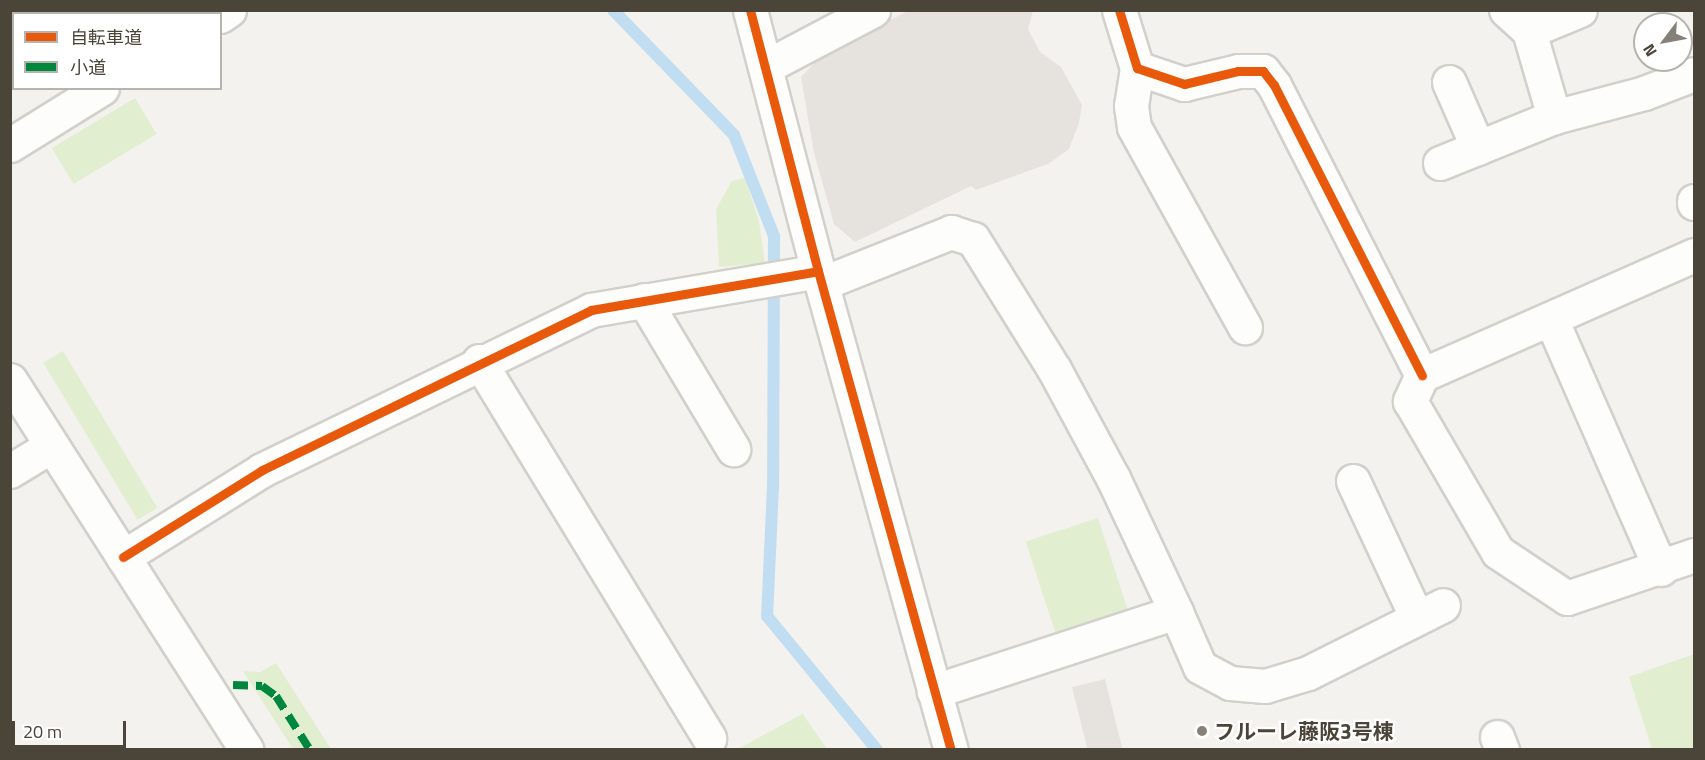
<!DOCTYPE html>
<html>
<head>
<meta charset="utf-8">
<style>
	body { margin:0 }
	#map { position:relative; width:1705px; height:760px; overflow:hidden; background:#f4f2ee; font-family:"Titillium Web","Noto Sans JP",sans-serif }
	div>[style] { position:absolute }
	.green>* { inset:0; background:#e1eecf; transform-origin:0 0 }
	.parking>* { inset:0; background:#e6e3df; transform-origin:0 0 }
	.stream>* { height:12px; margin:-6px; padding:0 6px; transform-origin:6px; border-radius:6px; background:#c0ddf1 }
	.roads { filter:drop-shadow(2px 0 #d2d0cb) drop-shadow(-2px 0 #d2d0cb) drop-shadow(0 2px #d2d0cb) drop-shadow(0 -2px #d2d0cb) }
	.minor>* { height:33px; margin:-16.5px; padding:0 16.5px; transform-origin:16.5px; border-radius:16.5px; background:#fdfdfc }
	.quiet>* { height:8px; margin-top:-4px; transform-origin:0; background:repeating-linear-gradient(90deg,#00873e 0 15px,transparent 0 23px) }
	.cycleway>* { height:9px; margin:-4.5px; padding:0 4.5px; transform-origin:4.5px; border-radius:4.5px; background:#e8590c }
	.dots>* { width:16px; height:16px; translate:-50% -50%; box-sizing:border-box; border:3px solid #fff; border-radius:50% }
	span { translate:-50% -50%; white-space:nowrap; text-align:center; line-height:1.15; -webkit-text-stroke:4.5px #fff; paint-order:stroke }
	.poi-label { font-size:21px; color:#4b4439; font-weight:700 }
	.left { translate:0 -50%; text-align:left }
	.frame { position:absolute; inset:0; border:12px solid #4b4439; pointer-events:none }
	.legend { position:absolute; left:12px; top:12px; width:210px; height:78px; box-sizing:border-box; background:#fff; border:2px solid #b7b4b0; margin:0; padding:8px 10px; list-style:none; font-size:18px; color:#4b4439 }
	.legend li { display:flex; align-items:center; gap:12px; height:30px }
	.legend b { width:30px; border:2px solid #b7b4b0 }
	.north { position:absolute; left:1633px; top:12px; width:60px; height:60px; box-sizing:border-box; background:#fff; border:2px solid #b7b4b0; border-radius:50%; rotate:238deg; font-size:16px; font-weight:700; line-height:24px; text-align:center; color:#4b4439 }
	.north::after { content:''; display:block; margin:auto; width:21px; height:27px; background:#868178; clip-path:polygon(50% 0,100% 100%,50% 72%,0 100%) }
	.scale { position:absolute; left:12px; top:721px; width:114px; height:27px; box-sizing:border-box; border:3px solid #4b4439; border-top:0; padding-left:8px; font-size:18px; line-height:21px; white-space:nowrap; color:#4b4439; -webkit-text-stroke:4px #fff; paint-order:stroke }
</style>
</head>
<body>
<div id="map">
	<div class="green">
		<div style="left:135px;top:98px;width:42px;height:97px;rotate:59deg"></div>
		<div style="clip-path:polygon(745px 178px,759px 221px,765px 263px,719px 267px,716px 209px,732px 181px)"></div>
		<div style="left:63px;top:351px;width:183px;height:23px;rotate:59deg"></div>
		<div style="left:1098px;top:518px;width:102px;height:76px;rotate:72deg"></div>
		<div style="clip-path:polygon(1694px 654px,1694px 749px,1652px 749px,1629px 677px)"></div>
		<div style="clip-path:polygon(276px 663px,331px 749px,293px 749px,243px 671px,260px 672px)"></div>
		<div style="clip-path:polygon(802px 713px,827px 749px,738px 749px,802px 714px)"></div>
	</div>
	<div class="parking">
		<div style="clip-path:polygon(908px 11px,1033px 11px,1028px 29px,1040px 52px,1061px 67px,1082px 105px,1079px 123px,1069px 149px,1048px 164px,976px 190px,971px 186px,855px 242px,834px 224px,814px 153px,801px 77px,824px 53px)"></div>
		<div style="left:1105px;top:679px;width:72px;height:34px;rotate:76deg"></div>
	</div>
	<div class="stream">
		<div style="left:613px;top:10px;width:174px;rotate:45.9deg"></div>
		<div style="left:734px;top:135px;width:109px;rotate:68.4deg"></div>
		<div style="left:774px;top:236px;width:250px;rotate:90.2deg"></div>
		<div style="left:773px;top:486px;width:130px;rotate:92.6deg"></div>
		<div style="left:767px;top:616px;width:173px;rotate:50.6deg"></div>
	</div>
	<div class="roads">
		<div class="minor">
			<div style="left:50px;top:10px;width:4px;rotate:63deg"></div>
			<div style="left:750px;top:10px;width:270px;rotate:75.4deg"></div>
			<div style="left:818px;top:271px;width:497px;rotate:74.5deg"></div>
			<div style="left:1119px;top:10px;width:61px;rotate:72.8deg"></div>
			<div style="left:1137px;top:68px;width:50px;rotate:18.8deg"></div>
			<div style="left:1184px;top:84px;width:56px;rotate:-13.5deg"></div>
			<div style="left:1238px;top:71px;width:25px"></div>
			<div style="left:1263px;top:71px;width:18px;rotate:52deg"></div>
			<div style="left:1274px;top:85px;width:326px;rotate:63deg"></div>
			<div style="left:1506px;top:10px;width:31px;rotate:42deg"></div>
			<div style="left:1529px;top:31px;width:90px;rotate:73.8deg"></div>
			<div style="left:220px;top:16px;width:11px;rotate:-34deg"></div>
			<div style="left:1529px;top:31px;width:55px;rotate:-22.4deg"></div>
			<div style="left:767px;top:66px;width:120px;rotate:-27.8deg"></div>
			<div style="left:1137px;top:68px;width:38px;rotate:99deg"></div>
			<div style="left:1131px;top:106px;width:21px;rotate:82deg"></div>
			<div style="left:1134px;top:127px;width:229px;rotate:61deg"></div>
			<div style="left:1449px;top:82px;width:72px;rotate:66.3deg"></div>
			<div style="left:10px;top:145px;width:108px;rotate:-31.8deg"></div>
			<div style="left:1440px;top:163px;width:123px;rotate:-22deg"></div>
			<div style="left:1554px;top:117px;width:93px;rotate:-14.9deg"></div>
			<div style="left:1644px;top:93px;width:53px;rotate:-20.8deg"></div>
			<div style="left:1694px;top:201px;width:2px;rotate:90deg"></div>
			<div style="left:1694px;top:255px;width:297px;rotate:156.2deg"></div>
			<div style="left:1422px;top:375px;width:29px;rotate:115deg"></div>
			<div style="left:1410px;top:401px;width:175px;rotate:59.8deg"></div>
			<div style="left:1498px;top:552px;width:83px;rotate:33.7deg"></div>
			<div style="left:1567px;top:598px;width:134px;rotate:-18.7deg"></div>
			<div style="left:823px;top:283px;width:138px;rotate:-21.7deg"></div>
			<div style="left:951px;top:232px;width:23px;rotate:18deg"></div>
			<div style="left:973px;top:239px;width:153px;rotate:58.1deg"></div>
			<div style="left:1054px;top:369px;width:124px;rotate:61.6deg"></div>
			<div style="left:1113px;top:478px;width:148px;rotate:64.8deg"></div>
			<div style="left:1176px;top:612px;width:255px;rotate:161.9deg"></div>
			<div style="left:644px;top:300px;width:174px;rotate:59.1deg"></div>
			<div style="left:1551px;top:319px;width:273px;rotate:66.3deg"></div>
			<div style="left:479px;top:361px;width:442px;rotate:58.6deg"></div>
			<div style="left:10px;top:380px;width:439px;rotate:57.4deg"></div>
			<div style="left:10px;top:471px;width:48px;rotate:-31.4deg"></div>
			<div style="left:1353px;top:481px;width:151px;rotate:65deg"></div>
			<div style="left:123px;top:557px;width:164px;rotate:-32deg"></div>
			<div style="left:262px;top:470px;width:366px;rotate:-25.9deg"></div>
			<div style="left:591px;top:310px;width:230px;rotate:-9.7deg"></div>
			<div style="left:1176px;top:612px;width:60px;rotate:66.4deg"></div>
			<div style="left:1200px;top:667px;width:34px;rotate:28deg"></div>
			<div style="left:1230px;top:683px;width:35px;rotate:5deg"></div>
			<div style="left:1265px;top:686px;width:45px;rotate:-16.8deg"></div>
			<div style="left:1308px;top:673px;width:151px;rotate:-26.7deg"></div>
			<div style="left:1497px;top:737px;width:14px;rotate:69deg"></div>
		</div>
	</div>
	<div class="quiet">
		<div style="left:233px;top:685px;width:29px;rotate:2deg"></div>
		<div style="left:262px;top:686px;width:17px;rotate:36deg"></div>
		<div style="left:276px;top:696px;width:64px;rotate:57.8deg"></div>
	</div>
	<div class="cycleway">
		<div style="left:750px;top:10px;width:270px;rotate:75.4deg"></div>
		<div style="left:818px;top:271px;width:497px;rotate:74.5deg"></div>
		<div style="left:1119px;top:10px;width:61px;rotate:72.8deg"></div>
		<div style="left:1137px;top:68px;width:50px;rotate:18.8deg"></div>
		<div style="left:1184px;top:84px;width:56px;rotate:-13.5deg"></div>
		<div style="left:1238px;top:71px;width:25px"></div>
		<div style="left:1263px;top:71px;width:18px;rotate:52deg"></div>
		<div style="left:1274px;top:85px;width:326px;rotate:63deg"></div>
		<div style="left:123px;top:557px;width:164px;rotate:-32deg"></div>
		<div style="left:262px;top:470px;width:366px;rotate:-25.9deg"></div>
		<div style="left:591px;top:310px;width:230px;rotate:-9.7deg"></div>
	</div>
	<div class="dots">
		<div style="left:1202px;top:731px;background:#868178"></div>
	</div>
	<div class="poi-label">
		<span class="left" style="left:1214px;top:731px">フルーレ藤阪3号棟</span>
	</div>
	<div class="frame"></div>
	<ul class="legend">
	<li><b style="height:8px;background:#e8590c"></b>自転車道</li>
	<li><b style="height:8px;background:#00873e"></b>小道</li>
	</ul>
	<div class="north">N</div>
	<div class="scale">20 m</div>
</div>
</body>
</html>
